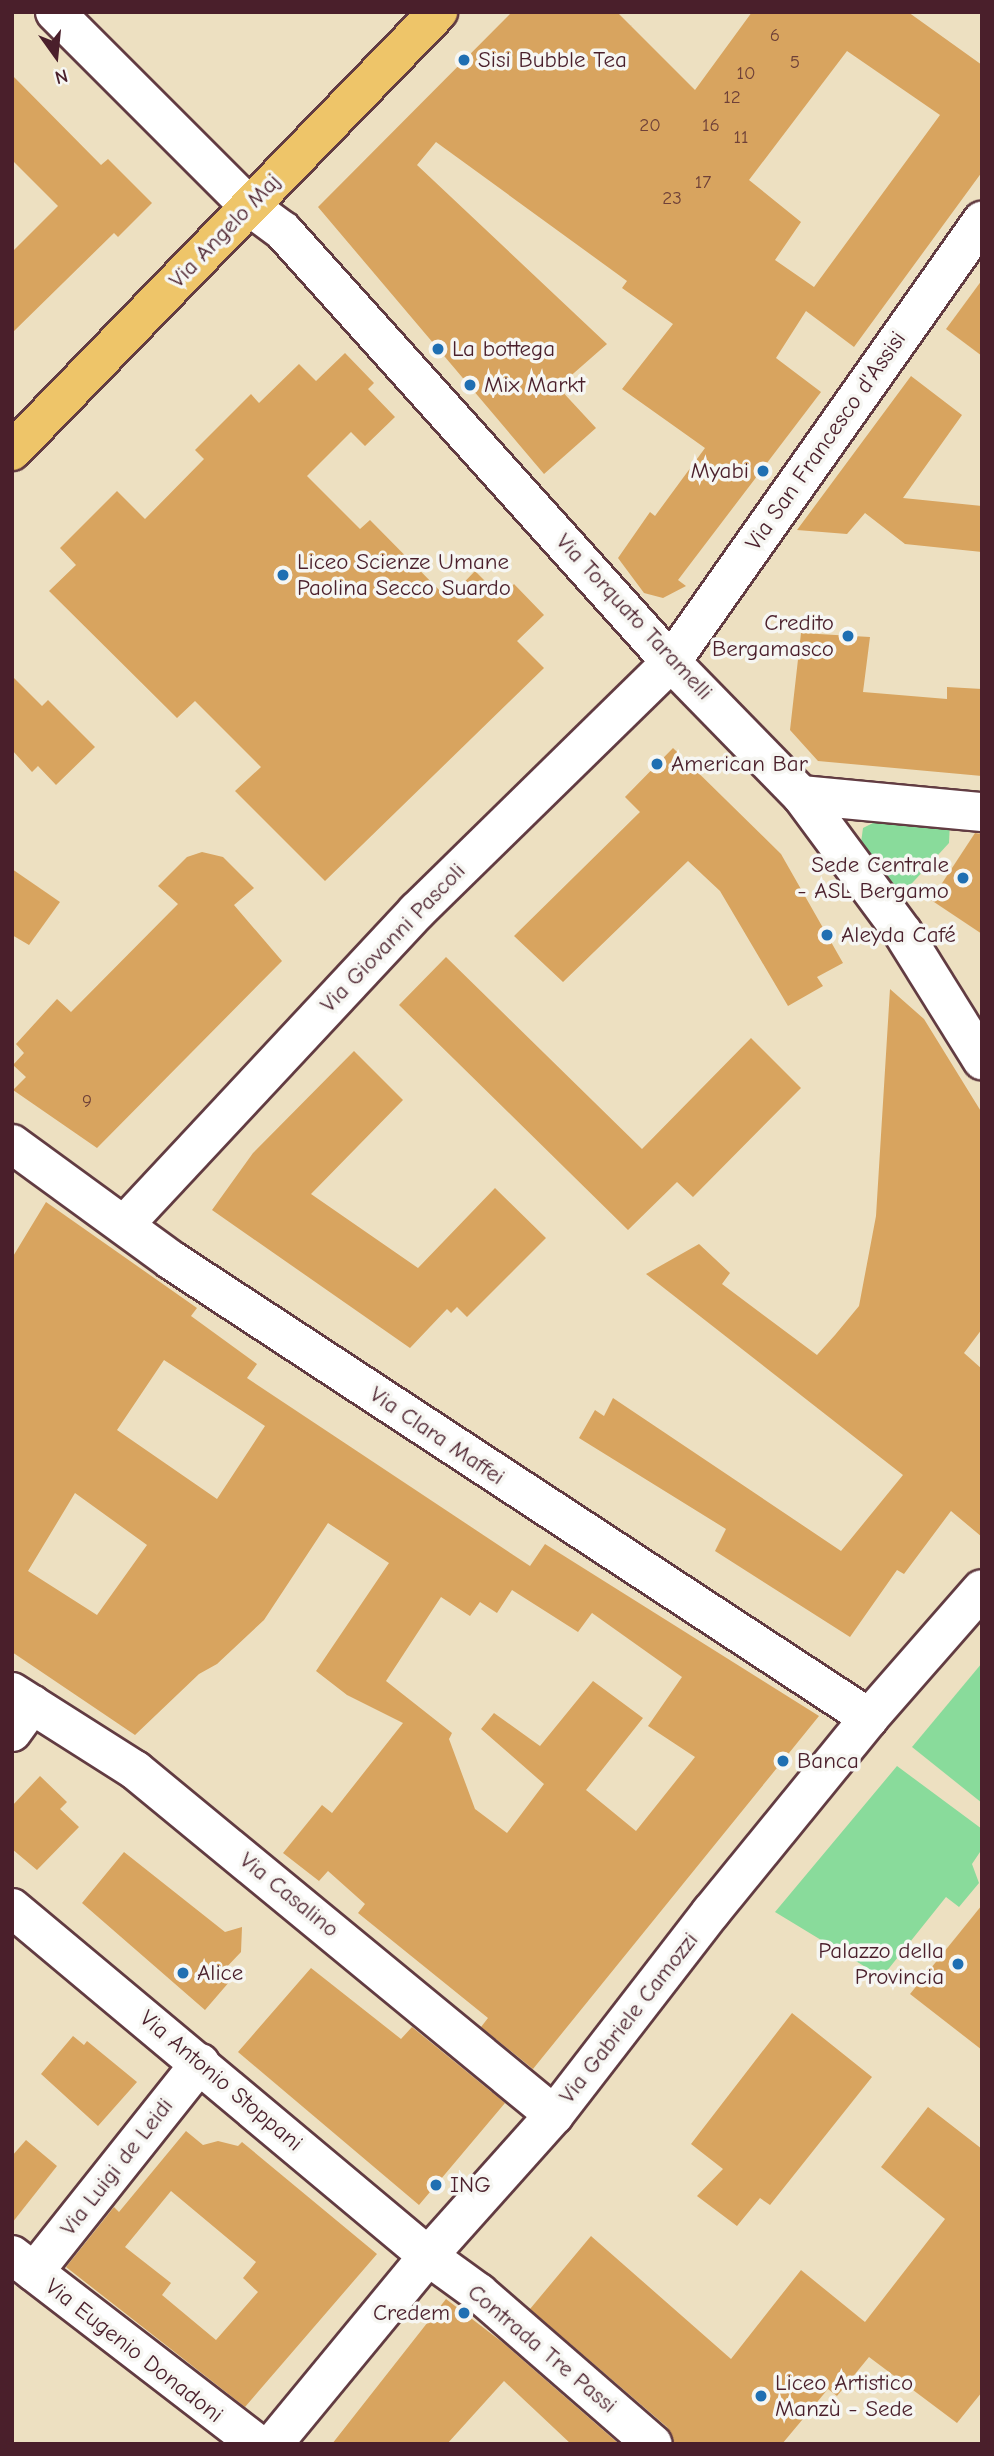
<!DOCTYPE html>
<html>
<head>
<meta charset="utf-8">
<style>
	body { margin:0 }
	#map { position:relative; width:994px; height:2456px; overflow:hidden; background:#ede0c1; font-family:"Comic Neue",sans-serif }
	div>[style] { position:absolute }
	.green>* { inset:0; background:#89db9b }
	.building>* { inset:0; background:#d8a45f }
	.roads { filter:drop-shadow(2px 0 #623c42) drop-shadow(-2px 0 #623c42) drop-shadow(0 2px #623c42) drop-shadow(0 -2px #623c42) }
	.minor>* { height:38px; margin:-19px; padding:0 19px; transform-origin:19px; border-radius:19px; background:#fff }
	.major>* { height:38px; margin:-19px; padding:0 19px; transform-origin:19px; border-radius:19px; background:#eec569 }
	.dots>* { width:19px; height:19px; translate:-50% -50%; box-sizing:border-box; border:4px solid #f6f6f2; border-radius:50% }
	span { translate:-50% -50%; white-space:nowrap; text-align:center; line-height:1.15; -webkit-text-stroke:7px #f6f6f2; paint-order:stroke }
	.number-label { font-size:19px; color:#6e4038 }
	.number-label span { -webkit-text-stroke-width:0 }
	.poi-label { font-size:23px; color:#4a1f2b }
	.left { translate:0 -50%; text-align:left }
	.right { translate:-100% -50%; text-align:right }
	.street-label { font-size:23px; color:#4a1f2b }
	.frame { position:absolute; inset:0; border:14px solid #4a1f2b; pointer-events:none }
	.north { position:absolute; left:21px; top:21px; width:70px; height:70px; -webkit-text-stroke:5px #f6f6f2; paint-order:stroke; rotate:165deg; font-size:19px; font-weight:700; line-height:28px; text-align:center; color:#4a1f2b }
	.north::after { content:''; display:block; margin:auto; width:24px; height:32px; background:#4a1f2b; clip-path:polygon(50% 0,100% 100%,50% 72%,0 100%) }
</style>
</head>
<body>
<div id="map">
	<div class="green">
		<div style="clip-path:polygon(877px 821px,950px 821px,949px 843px,903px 893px,860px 850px,863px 828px)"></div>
		<div style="clip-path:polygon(982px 1663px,982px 1803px,912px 1747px)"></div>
		<div style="clip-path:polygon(897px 1766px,982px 1829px,982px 1849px,972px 1864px,979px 1883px,959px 1907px,946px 1897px,882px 1977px,775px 1912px)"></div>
	</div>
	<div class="building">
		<div style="clip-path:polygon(evenodd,512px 12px,617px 12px,695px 90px,752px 12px,908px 12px,982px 65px,982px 172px,854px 347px,806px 311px,776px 358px,821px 392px,678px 580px,686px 586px,663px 598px,644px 593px,618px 558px,650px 512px,655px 516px,705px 448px,622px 389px,673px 324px,622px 288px,627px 281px,436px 142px,417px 165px,607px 344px,558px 387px,596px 428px,544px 474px,318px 207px,512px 12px,847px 51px,940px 115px,814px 287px,775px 260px,801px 222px,749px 180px,847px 51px)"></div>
		<div style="clip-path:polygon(12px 75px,101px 165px,108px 159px,152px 203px,118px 237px,114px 233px,12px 333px,12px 252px,58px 206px,12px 160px)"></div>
		<div style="clip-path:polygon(982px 280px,982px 356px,946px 329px)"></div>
		<div style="clip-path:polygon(345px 353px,374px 383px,368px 389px,395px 417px,365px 446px,351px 432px,307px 476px,360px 529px,370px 520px,448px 599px,475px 571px,501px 597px,514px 584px,544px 615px,517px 641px,544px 668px,325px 881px,235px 791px,261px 767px,195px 701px,177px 718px,49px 591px,76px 565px,60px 548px,117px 491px,145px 519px,204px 459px,195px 450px,251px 394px,259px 403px,299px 364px,316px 381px)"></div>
		<div style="clip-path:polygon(911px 376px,962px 415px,903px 498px,982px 506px,982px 552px,905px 544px,865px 513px,847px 534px,797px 530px)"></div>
		<div style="clip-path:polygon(801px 633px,870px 637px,863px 692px,947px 699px,947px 687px,982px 689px,982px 776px,818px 761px,790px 730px)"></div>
		<div style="clip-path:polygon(12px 676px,42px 706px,48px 700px,95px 747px,56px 785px,38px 766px,32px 772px,12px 750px)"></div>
		<div style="clip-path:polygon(673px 748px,781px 854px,843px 963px,817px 977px,823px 986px,788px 1006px,720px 891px,688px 861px,563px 982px,514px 936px,640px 812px,625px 797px)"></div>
		<div style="clip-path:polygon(975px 833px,982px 834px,982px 934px,931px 900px)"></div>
		<div style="clip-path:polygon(202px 852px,223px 857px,254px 888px,234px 905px,282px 961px,97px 1148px,13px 1090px,26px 1077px,13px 1065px,24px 1053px,16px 1044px,57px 999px,71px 1012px,178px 904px,158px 886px,187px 857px)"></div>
		<div style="clip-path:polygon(12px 869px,60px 902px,29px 945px,12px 935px)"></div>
		<div style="clip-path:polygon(446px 957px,642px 1149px,751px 1038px,801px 1088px,693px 1197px,677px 1182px,628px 1230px,399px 1005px)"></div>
		<div style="clip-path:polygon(890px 989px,924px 1019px,982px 1113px,982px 1329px,964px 1353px,982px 1369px,982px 1537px,951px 1511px,904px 1574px,897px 1570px,850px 1637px,715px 1551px,726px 1529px,579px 1438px,595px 1410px,604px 1416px,613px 1398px,841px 1551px,903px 1475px,646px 1274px,699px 1244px,730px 1273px,722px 1284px,817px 1355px,835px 1335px,859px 1306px,876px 1216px)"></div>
		<div style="clip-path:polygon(354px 1051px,403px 1100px,311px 1194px,418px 1268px,495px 1188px,546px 1238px,467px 1317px,457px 1307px,451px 1313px,447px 1309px,410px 1348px,212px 1210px,253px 1153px)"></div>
		<div style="clip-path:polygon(evenodd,46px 1202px,197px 1308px,191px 1316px,257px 1364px,247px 1378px,530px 1566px,545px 1544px,819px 1716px,533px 2069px,481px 2027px,488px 2018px,358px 1913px,365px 1904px,328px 1871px,319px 1881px,283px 1853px,322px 1805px,332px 1813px,403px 1723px,347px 1695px,316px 1671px,389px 1563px,328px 1523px,264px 1620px,217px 1664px,199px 1674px,135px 1735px,12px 1652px,12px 1258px,46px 1202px,164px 1360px,265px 1426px,217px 1499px,117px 1430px,164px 1360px,46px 1202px,75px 1493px,147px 1545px,97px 1615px,28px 1571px,75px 1493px,46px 1202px,512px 1590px,578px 1632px,592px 1613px,682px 1677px,648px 1726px,695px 1757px,636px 1831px,586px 1790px,643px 1718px,593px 1681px,540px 1746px,494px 1713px,481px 1729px,544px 1784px,507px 1833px,475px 1809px,449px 1739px,452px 1733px,386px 1681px,441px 1597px,470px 1616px,480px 1602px,497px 1613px,512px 1590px)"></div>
		<div style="clip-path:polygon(40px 1776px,67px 1802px,60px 1809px,79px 1827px,37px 1870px,12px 1849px,12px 1806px)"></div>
		<div style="clip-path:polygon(124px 1852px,225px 1932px,242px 1927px,241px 1952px,221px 1973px,230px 1981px,205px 2010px,82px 1903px)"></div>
		<div style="clip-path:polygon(982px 1905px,982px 2050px,910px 1994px)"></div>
		<div style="clip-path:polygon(311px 1968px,401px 2039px,412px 2027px,505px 2103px,419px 2205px,238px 2052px)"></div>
		<div style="clip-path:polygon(792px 2013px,872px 2077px,770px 2205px,760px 2198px,737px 2226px,697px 2196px,723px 2169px,691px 2144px)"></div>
		<div style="clip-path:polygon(73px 2036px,84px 2045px,87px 2041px,137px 2082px,98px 2126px,41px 2074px)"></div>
		<div style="clip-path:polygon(928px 2107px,982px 2149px,982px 2392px,957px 2423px,869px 2357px,837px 2396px,828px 2389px,782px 2444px,674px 2444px,667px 2427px,530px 2309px,591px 2236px,731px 2359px,801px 2270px,865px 2322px,945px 2219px,881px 2167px)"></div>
		<div style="clip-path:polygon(evenodd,186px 2131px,203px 2145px,218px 2141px,238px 2146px,242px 2142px,377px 2254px,245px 2407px,66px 2267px,114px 2207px,119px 2212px,186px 2131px,171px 2191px,256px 2262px,243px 2278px,258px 2292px,216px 2340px,162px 2295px,171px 2283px,125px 2247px,171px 2191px)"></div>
		<div style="clip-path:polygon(26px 2140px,57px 2166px,12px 2223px,12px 2156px)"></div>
		<div style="clip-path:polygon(446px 2299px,502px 2342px,619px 2444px,571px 2444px,504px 2381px,447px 2444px,332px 2444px)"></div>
	</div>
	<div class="roads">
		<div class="minor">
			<div style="left:55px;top:12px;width:274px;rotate:45deg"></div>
			<div style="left:249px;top:206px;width:42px;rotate:36.3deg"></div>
			<div style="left:283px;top:231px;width:580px;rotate:48.01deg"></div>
			<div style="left:671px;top:662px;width:186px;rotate:45.7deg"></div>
			<div style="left:801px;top:795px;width:172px;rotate:53.5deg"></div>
			<div style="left:903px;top:933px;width:150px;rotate:58.1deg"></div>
			<div style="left:801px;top:795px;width:182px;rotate:5.4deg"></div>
			<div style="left:12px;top:1144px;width:197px;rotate:36.1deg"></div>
			<div style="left:171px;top:1260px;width:835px;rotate:33.27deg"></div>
			<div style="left:125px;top:1224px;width:428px;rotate:-47deg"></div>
			<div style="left:417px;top:911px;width:356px;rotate:-44.4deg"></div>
			<div style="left:671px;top:662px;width:540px;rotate:-54.81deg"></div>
			<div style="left:12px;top:1692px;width:146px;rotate:32.4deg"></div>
			<div style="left:135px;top:1770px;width:543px;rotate:39.47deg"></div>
			<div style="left:12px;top:1732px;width:34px;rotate:-54deg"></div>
			<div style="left:12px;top:1908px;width:542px;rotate:39.91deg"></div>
			<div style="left:428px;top:2256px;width:63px;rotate:36deg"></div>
			<div style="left:479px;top:2293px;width:230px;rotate:41deg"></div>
			<div style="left:12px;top:2255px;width:309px;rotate:37.6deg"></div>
			<div style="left:34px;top:2272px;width:267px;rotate:-51.5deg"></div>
			<div style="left:273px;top:2444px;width:244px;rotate:-50.5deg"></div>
			<div style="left:428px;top:2256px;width:189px;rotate:-48.2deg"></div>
			<div style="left:554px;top:2115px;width:257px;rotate:-52.3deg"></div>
			<div style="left:711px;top:1912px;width:250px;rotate:-50.8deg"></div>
			<div style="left:869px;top:1718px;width:171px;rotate:-48.8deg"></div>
		</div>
		<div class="major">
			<div style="left:12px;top:451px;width:612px;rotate:-45.86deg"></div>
		</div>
	</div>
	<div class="dots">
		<div style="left:464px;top:60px;background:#1f6fb2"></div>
		<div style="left:438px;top:349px;background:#1f6fb2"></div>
		<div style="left:470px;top:385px;background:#1f6fb2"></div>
		<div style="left:763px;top:471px;background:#1f6fb2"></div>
		<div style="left:283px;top:575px;background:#1f6fb2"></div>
		<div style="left:848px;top:636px;background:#1f6fb2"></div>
		<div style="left:657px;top:764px;background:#1f6fb2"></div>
		<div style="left:963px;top:878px;background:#1f6fb2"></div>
		<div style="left:827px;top:935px;background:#1f6fb2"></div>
		<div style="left:783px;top:1761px;background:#1f6fb2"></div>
		<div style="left:958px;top:1964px;background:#1f6fb2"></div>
		<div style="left:183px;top:1973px;background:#1f6fb2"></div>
		<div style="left:436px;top:2185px;background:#1f6fb2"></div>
		<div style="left:464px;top:2313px;background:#1f6fb2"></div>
		<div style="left:761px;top:2396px;background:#1f6fb2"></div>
	</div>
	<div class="number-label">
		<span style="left:775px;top:36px">6</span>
		<span style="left:795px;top:63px">5</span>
		<span style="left:746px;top:74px">10</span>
		<span style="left:732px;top:98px">12</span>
		<span style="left:650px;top:126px">20</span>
		<span style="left:711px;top:126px">16</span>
		<span style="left:741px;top:138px">11</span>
		<span style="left:703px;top:183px">17</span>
		<span style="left:672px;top:199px">23</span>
		<span style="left:87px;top:1102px">9</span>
	</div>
	<div class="poi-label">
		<span class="left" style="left:478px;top:60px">Sisi Bubble Tea</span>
		<span class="left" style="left:452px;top:349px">La bottega</span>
		<span class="left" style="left:484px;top:385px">Mix Markt</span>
		<span class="right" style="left:749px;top:471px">Myabi</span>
		<span class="left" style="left:297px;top:575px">Liceo Scienze Umane<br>Paolina Secco Suardo</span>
		<span class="right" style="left:834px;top:636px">Credito<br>Bergamasco</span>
		<span class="left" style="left:671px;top:764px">American Bar</span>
		<span class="right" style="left:949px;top:878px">Sede Centrale<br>- ASL Bergamo</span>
		<span class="left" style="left:841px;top:935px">Aleyda Café</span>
		<span class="left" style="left:797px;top:1761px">Banca</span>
		<span class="right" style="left:944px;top:1964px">Palazzo della<br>Provincia</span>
		<span class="left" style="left:197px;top:1973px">Alice</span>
		<span class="left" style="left:450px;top:2185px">ING</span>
		<span class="right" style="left:450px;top:2313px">Credem</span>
		<span class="left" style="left:775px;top:2396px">Liceo Artistico<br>Manzù - Sede</span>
	</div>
	<div class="street-label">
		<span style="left:225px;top:231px;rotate:-46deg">Via Angelo Maj</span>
		<span style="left:826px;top:441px;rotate:-55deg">Via San Francesco d'Assisi</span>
		<span style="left:634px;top:617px;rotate:47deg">Via Torquato Taramelli</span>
		<span style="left:393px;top:938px;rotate:-46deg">Via Giovanni Pascoli</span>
		<span style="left:437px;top:1436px;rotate:34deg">Via Clara Maffei</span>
		<span style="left:289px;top:1895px;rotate:39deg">Via Casalino</span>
		<span style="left:629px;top:2018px;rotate:-52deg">Via Gabriele Camozzi</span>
		<span style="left:221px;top:2081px;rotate:40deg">Via Antonio Stoppani</span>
		<span style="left:117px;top:2167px;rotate:-52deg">Via Luigi de Leidi</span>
		<span style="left:542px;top:2349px;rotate:40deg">Contrada Tre Passi</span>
		<span style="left:134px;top:2351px;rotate:38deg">Via Eugenio Donadoni</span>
	</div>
	<div class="frame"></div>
	<div class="north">N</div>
</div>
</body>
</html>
